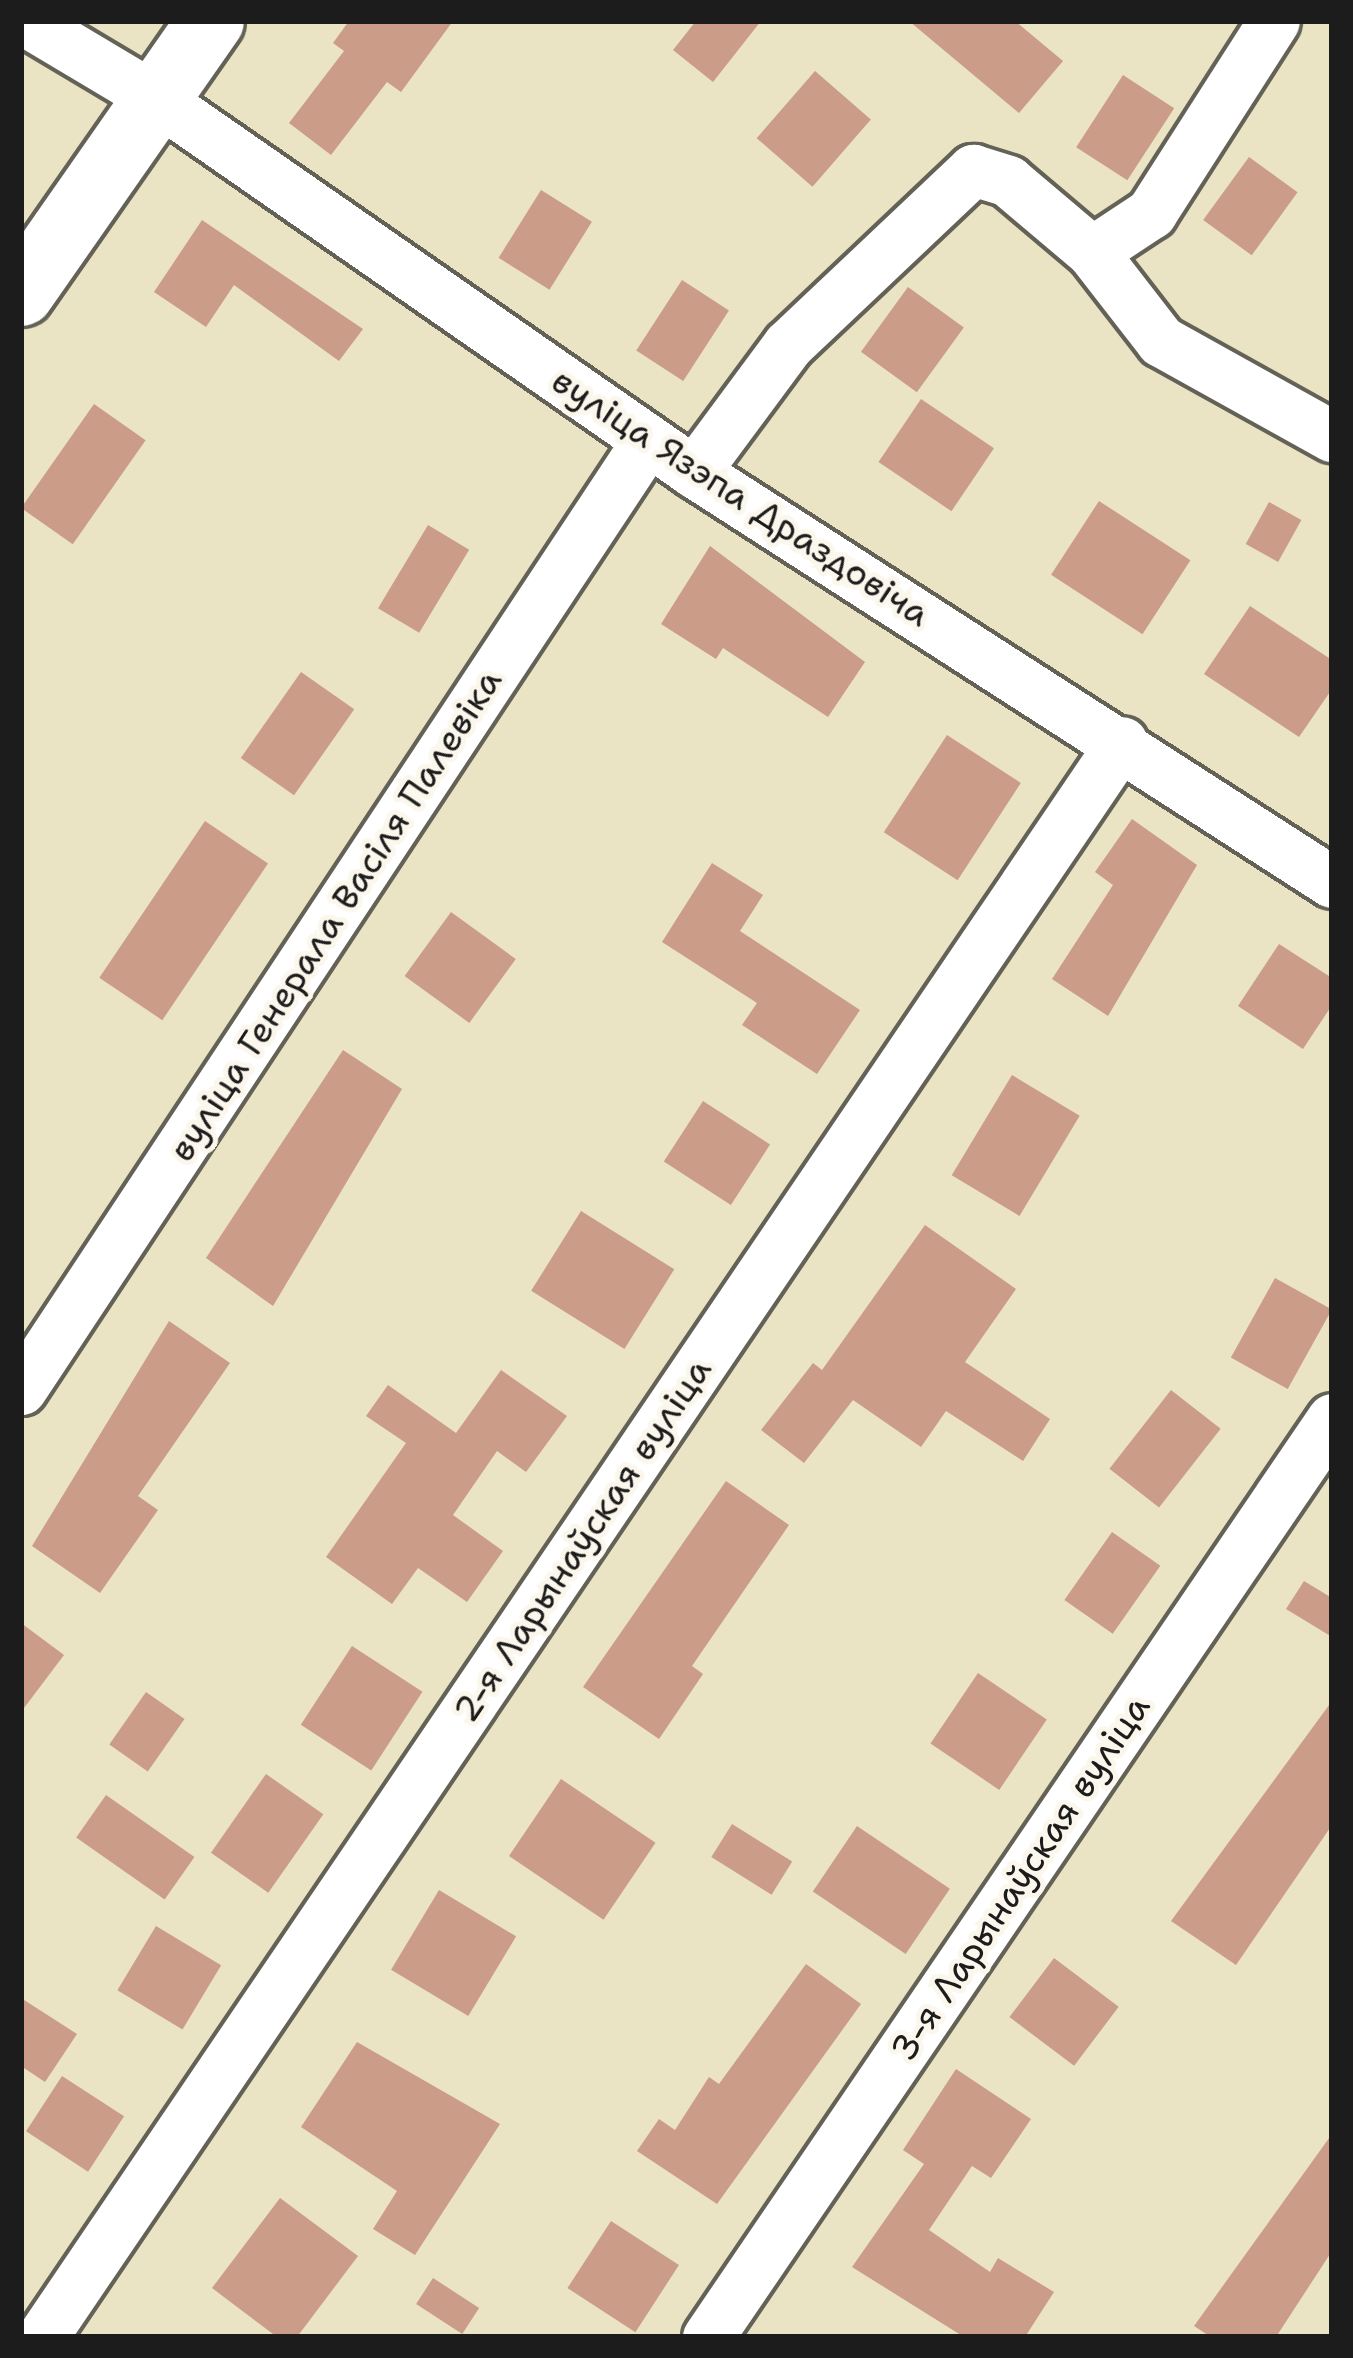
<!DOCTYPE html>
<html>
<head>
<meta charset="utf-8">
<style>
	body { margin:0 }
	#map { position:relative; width:1353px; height:2358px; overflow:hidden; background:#eae4c4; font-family:"Shantell Sans",sans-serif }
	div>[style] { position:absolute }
	.building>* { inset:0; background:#cb9c87; transform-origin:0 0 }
	.roads { filter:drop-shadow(3px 0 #646257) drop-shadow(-3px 0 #646257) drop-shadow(0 3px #646257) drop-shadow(0 -3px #646257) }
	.minor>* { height:51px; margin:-25.5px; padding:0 25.5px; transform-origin:25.5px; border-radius:25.5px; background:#fff }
	.major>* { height:66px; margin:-33px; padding:0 33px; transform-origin:33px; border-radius:33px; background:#fff }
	span { translate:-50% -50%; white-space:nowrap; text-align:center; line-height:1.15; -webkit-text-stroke:10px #fbf7ec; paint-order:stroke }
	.street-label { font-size:36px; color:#1c1c1c }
	.frame { position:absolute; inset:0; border:24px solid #1c1c1c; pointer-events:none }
</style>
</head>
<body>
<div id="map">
	<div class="building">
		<div style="clip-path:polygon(349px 21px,453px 21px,401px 92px,387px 82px,331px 155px,289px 123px,344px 51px,333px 43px)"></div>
		<div style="clip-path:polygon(696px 21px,761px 21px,713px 82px,673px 50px)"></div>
		<div style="clip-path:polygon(909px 21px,1015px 21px,1063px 61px,1019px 113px)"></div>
		<div style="left:815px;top:71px;width:74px;height:89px;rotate:41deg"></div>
		<div style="left:1123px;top:75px;width:61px;height:86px;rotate:33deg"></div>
		<div style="left:1249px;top:157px;width:60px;height:78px;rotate:36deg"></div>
		<div style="left:541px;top:190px;width:60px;height:80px;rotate:32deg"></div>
		<div style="clip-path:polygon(202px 220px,363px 329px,339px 361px,234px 285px,206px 327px,154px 292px)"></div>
		<div style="left:682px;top:280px;width:56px;height:84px;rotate:33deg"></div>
		<div style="left:908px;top:287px;width:69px;height:80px;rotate:36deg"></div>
		<div style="left:921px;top:399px;width:88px;height:76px;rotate:34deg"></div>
		<div style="left:94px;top:404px;width:63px;height:127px;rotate:35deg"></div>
		<div style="left:1099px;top:501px;width:109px;height:88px;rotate:33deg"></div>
		<div style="left:1269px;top:502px;width:37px;height:48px;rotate:29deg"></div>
		<div style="left:428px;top:525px;width:48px;height:97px;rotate:31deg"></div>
		<div style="clip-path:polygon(710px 546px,865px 662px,828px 717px,723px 648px,716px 659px,661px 624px)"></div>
		<div style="clip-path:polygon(1250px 606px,1332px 660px,1332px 689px,1299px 737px,1204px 674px)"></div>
		<div style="left:301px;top:672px;width:65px;height:105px;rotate:35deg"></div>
		<div style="left:947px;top:735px;width:88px;height:116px;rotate:33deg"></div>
		<div style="clip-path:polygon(1132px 819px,1197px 865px,1108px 1016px,1052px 979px,1113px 885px,1095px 872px)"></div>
		<div style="left:205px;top:821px;width:76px;height:189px;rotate:34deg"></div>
		<div style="clip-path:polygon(712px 863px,763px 895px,740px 931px,860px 1010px,817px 1074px,742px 1025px,757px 1003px,662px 942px)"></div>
		<div style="left:451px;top:912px;width:80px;height:79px;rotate:36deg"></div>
		<div style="clip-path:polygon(1279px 944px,1332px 978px,1332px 1005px,1303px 1049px,1238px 1006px)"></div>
		<div style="clip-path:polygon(343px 1050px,402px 1089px,273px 1306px,206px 1258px)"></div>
		<div style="left:1012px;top:1075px;width:79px;height:117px;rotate:31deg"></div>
		<div style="left:703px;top:1101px;width:80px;height:72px;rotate:33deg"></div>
		<div style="left:581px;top:1211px;width:110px;height:94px;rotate:32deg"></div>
		<div style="clip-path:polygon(925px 1225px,1016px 1289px,965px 1362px,1050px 1419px,1023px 1461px,946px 1411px,921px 1447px,853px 1400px,804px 1463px,761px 1430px,813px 1363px,822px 1370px)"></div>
		<div style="left:1275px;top:1278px;width:65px;height:91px;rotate:29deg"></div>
		<div style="clip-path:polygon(169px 1321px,230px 1363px,138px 1496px,158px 1510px,100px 1593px,32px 1546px)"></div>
		<div style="clip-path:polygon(501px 1370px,567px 1416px,526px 1472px,497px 1451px,453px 1515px,503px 1551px,467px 1602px,418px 1568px,392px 1604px,326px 1557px,406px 1443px,366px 1416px,388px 1385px,456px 1433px)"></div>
		<div style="left:1171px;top:1390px;width:63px;height:100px;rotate:38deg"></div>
		<div style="clip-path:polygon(726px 1481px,789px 1525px,692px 1666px,703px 1674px,659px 1739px,583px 1687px)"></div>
		<div style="left:1112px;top:1532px;width:59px;height:83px;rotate:35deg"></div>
		<div style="clip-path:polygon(1304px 1581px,1332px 1598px,1332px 1637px,1286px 1609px)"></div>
		<div style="clip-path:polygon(21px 1623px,64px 1655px,21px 1712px)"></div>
		<div style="left:352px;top:1646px;width:84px;height:94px;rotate:33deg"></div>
		<div style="left:978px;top:1673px;width:83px;height:85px;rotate:34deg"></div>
		<div style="left:146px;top:1692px;width:47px;height:64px;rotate:35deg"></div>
		<div style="clip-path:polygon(1332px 1701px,1332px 1825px,1236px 1965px,1171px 1921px)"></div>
		<div style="left:266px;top:1774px;width:70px;height:96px;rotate:35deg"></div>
		<div style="left:561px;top:1779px;width:114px;height:93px;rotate:34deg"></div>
		<div style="left:106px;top:1795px;width:108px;height:52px;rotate:35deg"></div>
		<div style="left:732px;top:1824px;width:71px;height:39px;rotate:32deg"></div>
		<div style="left:857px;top:1826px;width:112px;height:79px;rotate:34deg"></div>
		<div style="left:439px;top:1890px;width:90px;height:93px;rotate:31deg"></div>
		<div style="left:156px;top:1926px;width:76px;height:75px;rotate:31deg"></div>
		<div style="left:1054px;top:1958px;width:81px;height:74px;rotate:37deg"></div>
		<div style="clip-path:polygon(806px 1964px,861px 2004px,717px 2204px,637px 2151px,659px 2119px,675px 2130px,709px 2077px,719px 2084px)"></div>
		<div style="clip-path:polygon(21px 1998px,77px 2034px,45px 2082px,21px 2066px)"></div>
		<div style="clip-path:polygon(357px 2042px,500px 2124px,415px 2255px,373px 2229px,397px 2191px,301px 2127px)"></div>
		<div style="clip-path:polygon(956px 2069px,1031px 2119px,991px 2178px,972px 2166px,929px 2230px,990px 2272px,998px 2258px,1054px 2292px,1025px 2337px,964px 2337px,852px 2267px,924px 2164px,903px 2150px)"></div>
		<div style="left:62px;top:2076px;width:74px;height:66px;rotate:33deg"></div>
		<div style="clip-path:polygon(1332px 2134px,1332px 2251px,1276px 2337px,1211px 2337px,1194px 2326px)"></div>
		<div style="clip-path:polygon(280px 2198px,358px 2256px,297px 2337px,277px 2337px,212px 2288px)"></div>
		<div style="left:611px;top:2221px;width:81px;height:80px;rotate:33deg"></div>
		<div style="left:433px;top:2278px;width:55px;height:31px;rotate:33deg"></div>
	</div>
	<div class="roads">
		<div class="minor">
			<div style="left:26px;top:21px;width:152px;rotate:30.8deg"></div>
			<div style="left:157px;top:99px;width:654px;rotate:34.78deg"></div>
			<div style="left:694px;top:472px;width:758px;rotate:32.73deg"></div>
			<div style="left:1092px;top:252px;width:71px;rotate:-33.5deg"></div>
			<div style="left:1151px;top:213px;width:228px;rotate:-57.4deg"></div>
			<div style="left:694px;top:472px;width:158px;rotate:-53.5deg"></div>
			<div style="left:788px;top:345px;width:255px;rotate:-43.4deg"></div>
			<div style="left:973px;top:170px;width:37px;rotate:17deg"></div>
			<div style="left:1008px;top:181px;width:110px;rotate:40.2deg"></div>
			<div style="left:1092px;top:252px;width:113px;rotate:52.2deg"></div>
			<div style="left:1161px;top:341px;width:196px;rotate:29.1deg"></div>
			<div style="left:21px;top:1389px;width:1137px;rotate:-56.55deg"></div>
			<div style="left:42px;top:2337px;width:1926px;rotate:-55.9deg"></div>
			<div style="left:708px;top:2337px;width:1110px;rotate:-55.79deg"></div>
		</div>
		<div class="major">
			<div style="left:21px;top:293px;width:332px;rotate:-55.1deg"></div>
		</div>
	</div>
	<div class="street-label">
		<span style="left:741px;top:497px;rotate:33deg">вуліца Язэпа Драздовіча</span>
		<span style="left:335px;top:915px;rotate:-57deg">вуліца Генерала Васіля Палевіка</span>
		<span style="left:582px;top:1540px;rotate:-56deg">2-я Ларынаўская вуліца</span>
		<span style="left:1020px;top:1878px;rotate:-56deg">3-я Ларынаўская вуліца</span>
	</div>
	<div class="frame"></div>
</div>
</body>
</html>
